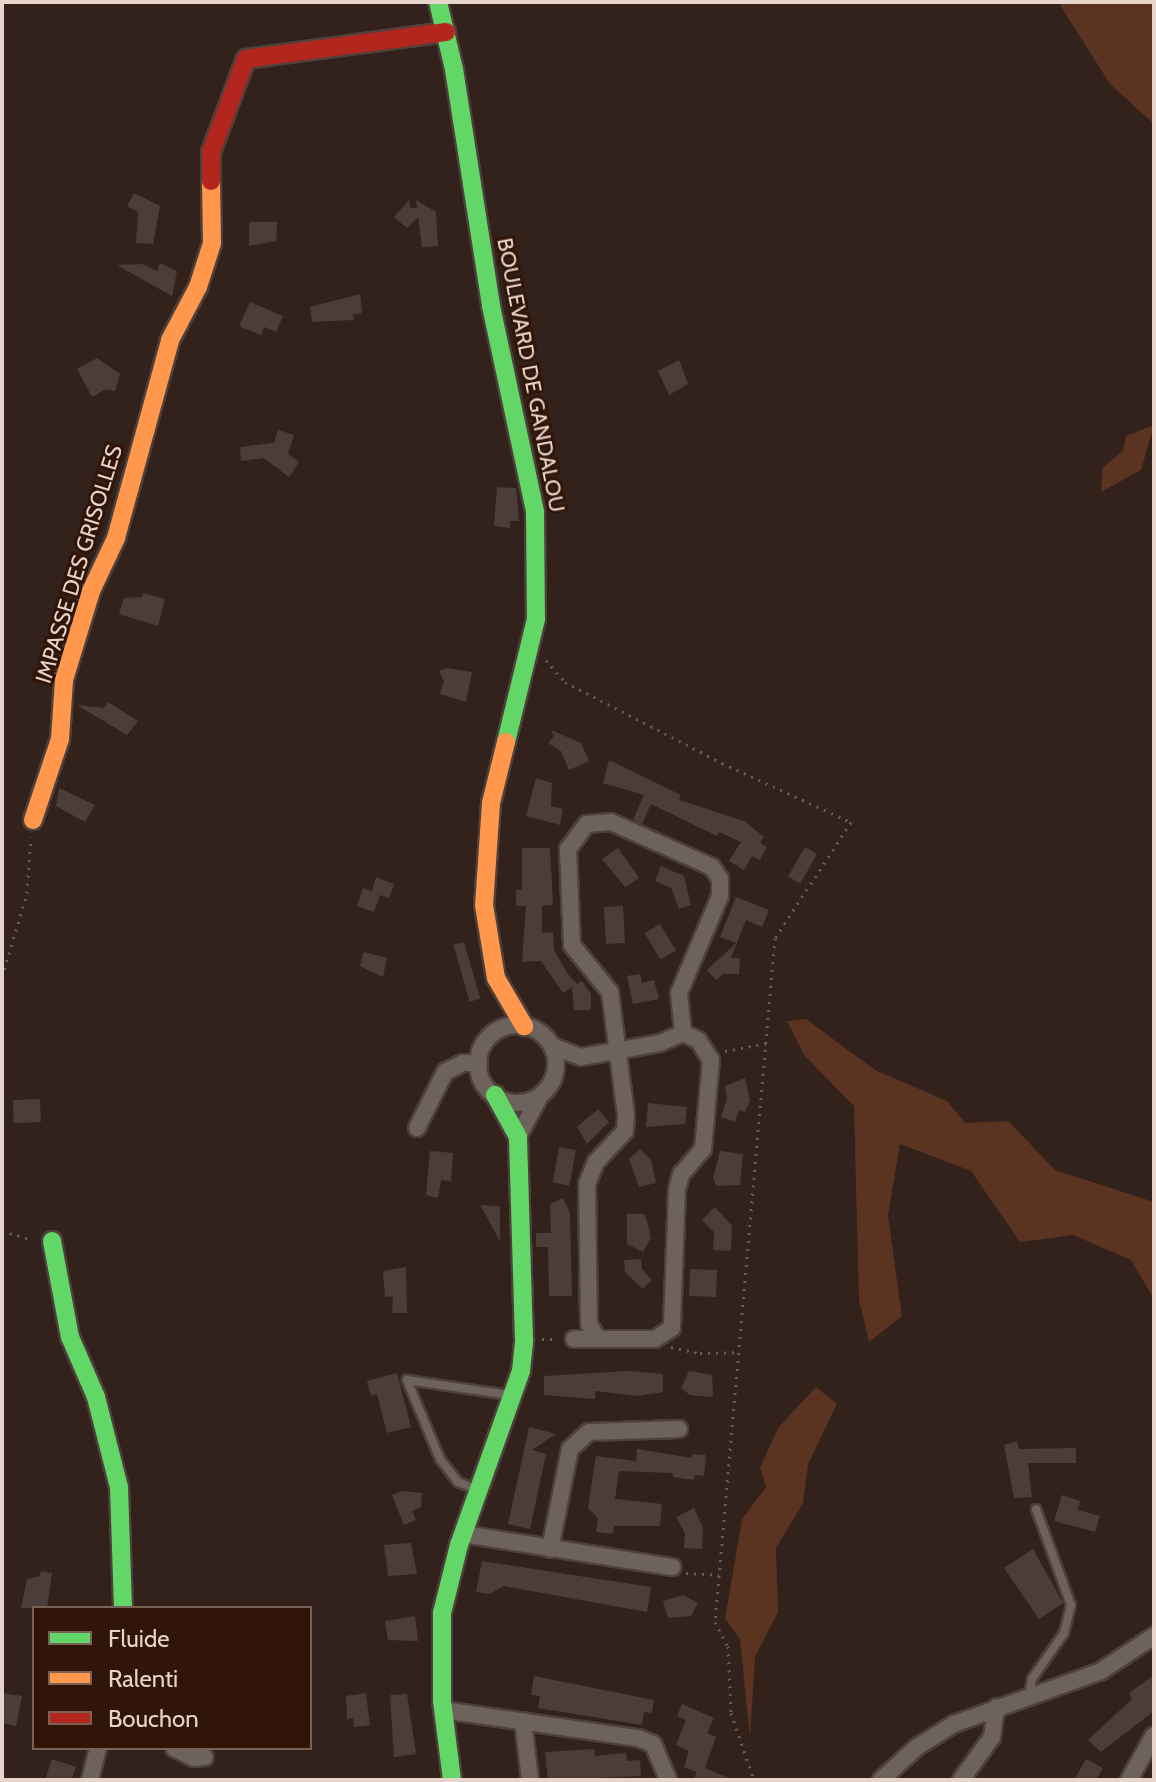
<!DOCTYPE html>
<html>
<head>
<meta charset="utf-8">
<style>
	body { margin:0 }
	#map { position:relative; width:1156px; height:1782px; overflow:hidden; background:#32221b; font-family:Cabin,sans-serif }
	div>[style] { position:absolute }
	.green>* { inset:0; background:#5b3321 }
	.building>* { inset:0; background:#4b3e38; transform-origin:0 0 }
	.path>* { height:3px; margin-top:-1.5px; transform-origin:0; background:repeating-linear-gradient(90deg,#685c57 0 2px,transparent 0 8px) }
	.roads { filter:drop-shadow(2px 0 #4e403b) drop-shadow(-2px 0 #4e403b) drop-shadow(0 2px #4e403b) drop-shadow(0 -2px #4e403b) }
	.lane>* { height:8px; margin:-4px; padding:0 4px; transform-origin:4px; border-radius:4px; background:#6e625c }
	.street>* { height:16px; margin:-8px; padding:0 8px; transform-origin:8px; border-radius:8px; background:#6e625c }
	.street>.ring { margin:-8px; padding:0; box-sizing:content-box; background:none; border:16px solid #6e625c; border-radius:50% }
	.fast>* { height:18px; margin:-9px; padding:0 9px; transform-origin:9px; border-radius:9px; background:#63d668 }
	.slow>* { height:18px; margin:-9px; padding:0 9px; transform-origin:9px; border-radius:9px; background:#ff974d }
	.jam>* { height:18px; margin:-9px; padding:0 9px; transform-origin:9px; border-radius:9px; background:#b3261e }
	span { translate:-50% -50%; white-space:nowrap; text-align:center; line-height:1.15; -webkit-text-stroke:6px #301508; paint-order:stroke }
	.street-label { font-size:22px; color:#e7d4cb }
	.frame { position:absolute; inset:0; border:4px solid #e7d4cb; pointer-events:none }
	.legend { position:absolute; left:32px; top:1606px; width:280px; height:144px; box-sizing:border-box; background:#301508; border:2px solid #796156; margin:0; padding:10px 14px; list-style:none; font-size:24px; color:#e7d4cb }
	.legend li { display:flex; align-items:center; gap:16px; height:40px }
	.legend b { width:40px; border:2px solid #796156 }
</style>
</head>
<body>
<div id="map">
	<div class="green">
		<div style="clip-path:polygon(1058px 2px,1154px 2px,1154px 124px,1110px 84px)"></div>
		<div style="clip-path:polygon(1154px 425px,1141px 470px,1101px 492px,1103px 467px,1123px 451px,1126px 436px)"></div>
		<div style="clip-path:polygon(806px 1019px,875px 1070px,947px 1101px,965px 1123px,1008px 1121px,1055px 1170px,1154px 1202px,1154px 1299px,1131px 1260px,1073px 1235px,1020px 1242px,971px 1171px,900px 1144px,888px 1216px,902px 1316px,869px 1342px,859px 1300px,854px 1106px,804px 1055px,787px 1021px)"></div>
		<div style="clip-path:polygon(816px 1387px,837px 1404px,808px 1464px,803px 1503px,776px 1548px,778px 1612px,755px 1657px,750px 1738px,740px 1639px,725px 1619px,742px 1519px,766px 1487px,760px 1468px,778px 1428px)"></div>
	</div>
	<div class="building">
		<div style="clip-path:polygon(134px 193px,160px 206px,153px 244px,136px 243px,138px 212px,127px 206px)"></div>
		<div style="clip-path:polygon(409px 200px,410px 208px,417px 208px,416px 200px,436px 212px,438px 246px,422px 247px,418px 217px,407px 228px,394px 217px)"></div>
		<div style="clip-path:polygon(249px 222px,277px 222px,276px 241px,249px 246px)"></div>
		<div style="clip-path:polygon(160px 263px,177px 271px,172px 296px,117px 265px,142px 264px,157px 271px)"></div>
		<div style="clip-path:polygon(360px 294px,362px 313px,353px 314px,354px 320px,312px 322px,310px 307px)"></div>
		<div style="clip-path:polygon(250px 302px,283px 316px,276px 332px,264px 327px,261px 335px,239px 326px)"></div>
		<div style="clip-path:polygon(97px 358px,120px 374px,115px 391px,106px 389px,92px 397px,77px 369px)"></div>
		<div style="clip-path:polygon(679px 360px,688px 384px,669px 395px,658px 371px)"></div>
		<div style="clip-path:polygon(278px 430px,294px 435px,288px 454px,299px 462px,289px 477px,264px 458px,241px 461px,240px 447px,274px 443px)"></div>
		<div style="clip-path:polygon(497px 487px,516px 488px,519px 521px,510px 521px,510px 528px,494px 526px)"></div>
		<div style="clip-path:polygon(143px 593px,165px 599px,158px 626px,119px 614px,124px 598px,142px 597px)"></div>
		<div style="clip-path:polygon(446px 668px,472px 672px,466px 702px,440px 694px,444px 681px,439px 671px)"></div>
		<div style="clip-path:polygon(108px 702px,138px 721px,127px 735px,77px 705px,104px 708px)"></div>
		<div style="clip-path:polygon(551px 730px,581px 743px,589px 761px,569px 770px,561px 751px,548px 743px,554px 736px)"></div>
		<div style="clip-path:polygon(609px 760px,681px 795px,679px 800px,744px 821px,764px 837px,760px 843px,767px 847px,760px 860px,752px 856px,744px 870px,729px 861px,741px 842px,719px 832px,717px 836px,651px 804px,642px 824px,633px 820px,644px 795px,603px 783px)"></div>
		<div style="clip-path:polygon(536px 778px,552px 783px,551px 806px,563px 809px,560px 825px,526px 816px)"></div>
		<div style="clip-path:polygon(59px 788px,95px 805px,85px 822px,56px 806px)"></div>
		<div style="left:805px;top:847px;width:14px;height:34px;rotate:30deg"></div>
		<div style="clip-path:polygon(522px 848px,550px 848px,553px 905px,542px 906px,542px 933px,553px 932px,554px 950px,567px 973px,577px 984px,582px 981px,591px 994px,591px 1010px,574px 1010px,572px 987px,563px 993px,541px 961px,522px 962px,526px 906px,516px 906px,516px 890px,522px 890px)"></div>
		<div style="clip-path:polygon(618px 848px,639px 878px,625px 887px,602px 859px)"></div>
		<div style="clip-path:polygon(661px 866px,684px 876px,691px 905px,679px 909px,671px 888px,655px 881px)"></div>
		<div style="clip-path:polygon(376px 877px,394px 884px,389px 898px,380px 895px,374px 912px,357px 906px,363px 888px,372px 891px)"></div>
		<div style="clip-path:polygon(736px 897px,769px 910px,762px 927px,746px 920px,731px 958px,740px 958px,739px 974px,723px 974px,716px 980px,707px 970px,736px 943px,720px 937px)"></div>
		<div style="left:623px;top:906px;width:37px;height:19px;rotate:87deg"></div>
		<div style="left:660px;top:924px;width:31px;height:18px;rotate:59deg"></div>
		<div style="left:464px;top:942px;width:59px;height:11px;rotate:74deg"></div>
		<div style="clip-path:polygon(364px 952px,387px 958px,383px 977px,360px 966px)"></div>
		<div style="clip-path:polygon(640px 974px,642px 983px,654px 980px,659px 999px,633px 1004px,627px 976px)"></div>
		<div style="clip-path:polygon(745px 1078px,750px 1100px,745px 1112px,739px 1110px,735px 1122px,721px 1117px,727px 1098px,725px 1086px)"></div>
		<div style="left:40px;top:1099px;width:23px;height:27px;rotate:88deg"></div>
		<div style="clip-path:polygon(648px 1103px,687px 1107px,685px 1124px,646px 1127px)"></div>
		<div style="clip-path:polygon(598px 1109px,609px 1122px,587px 1144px,577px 1127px)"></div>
		<div style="left:559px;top:1147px;width:17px;height:36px;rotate:10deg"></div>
		<div style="clip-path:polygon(640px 1149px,651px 1160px,656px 1183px,639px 1187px,629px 1159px)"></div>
		<div style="clip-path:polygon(430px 1151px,453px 1153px,451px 1181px,441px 1180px,438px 1198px,426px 1195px)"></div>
		<div style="clip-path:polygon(720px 1151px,743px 1154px,740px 1185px,716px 1186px,713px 1178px)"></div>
		<div style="clip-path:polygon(563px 1198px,570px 1213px,572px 1296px,549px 1296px,548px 1247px,536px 1247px,536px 1233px,551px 1233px,550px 1204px)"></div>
		<div style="clip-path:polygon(480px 1205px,500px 1206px,500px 1241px)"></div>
		<div style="clip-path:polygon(715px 1207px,732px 1226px,731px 1251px,713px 1250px,714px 1232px,702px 1220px)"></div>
		<div style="clip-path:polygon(627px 1214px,644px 1214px,647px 1221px,651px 1238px,643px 1252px,627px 1244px)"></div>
		<div style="clip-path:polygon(641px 1259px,642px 1269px,652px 1280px,643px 1289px,625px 1272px,624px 1260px)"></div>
		<div style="clip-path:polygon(406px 1267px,407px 1313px,392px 1313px,393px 1296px,385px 1297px,383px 1271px)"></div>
		<div style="left:690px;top:1269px;width:27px;height:27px;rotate:2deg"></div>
		<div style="clip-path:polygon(629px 1371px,663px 1374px,663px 1392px,637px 1396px,595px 1391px,595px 1399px,544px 1395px,544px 1376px)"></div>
		<div style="clip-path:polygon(689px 1371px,712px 1375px,713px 1397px,690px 1395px,681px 1388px)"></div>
		<div style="clip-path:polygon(397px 1373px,411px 1427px,387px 1433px,377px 1394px,371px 1396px,367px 1381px)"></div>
		<div style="clip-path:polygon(529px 1427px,556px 1434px,532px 1450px,546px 1454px,530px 1529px,508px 1524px)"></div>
		<div style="clip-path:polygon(1017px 1441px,1019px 1449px,1076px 1448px,1076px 1463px,1028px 1463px,1032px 1497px,1014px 1498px,1004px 1445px)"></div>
		<div style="clip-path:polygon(637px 1449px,692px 1458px,693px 1454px,706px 1455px,704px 1476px,695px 1475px,694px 1480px,673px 1477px,673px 1473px,619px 1471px,615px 1499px,662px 1504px,660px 1526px,614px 1526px,613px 1534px,596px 1532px,598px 1518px,588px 1508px,596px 1456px,636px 1461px)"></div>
		<div style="clip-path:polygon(402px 1491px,422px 1493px,421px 1507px,412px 1511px,416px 1520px,404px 1525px,392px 1495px)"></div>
		<div style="clip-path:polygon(1062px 1495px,1080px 1501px,1078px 1510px,1100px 1516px,1095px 1532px,1054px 1521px)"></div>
		<div style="clip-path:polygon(694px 1508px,703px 1527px,702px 1549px,684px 1548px,685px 1533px,676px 1517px)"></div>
		<div style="clip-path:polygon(411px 1543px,417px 1574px,388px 1576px,384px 1545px)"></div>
		<div style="clip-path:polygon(1033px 1549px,1063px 1603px,1039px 1619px,1004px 1568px)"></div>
		<div style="clip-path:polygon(482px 1561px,651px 1587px,647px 1612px,504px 1586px,489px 1594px,476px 1592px)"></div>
		<div style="clip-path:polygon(41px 1571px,52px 1573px,47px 1608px,21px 1608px,27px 1579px,40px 1576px)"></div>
		<div style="clip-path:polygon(683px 1595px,698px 1603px,691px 1616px,668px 1618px,663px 1601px)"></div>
		<div style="clip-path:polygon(415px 1616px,418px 1641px,388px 1640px,385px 1621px)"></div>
		<div style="clip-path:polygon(1154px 1675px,1154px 1711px,1101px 1752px,1088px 1740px,1132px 1699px,1129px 1693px)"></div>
		<div style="clip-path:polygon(534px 1676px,654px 1700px,652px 1713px,644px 1712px,642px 1725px,538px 1708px,540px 1696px,531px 1695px)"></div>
		<div style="clip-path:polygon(2px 1693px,22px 1696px,16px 1726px,2px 1723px)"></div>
		<div style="clip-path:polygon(366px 1693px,370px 1725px,354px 1727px,353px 1718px,347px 1719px,346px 1696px)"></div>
		<div style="clip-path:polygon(407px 1694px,416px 1754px,394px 1757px,390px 1695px)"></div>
		<div style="clip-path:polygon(682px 1704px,714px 1718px,707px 1733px,716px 1737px,705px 1768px,733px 1780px,693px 1780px,697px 1772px,684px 1767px,689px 1751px,676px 1745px,686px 1720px,677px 1716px)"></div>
		<div style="clip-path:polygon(594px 1749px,595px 1756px,626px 1753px,627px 1761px,640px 1760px,641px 1776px,548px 1780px,545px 1752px)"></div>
		<div style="clip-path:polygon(52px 1759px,76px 1767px,71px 1780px,45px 1780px)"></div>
		<div style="clip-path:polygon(1086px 1759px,1103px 1768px,1096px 1780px,1074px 1780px)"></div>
	</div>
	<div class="path">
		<div style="left:546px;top:660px;width:29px;rotate:49deg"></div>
		<div style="left:565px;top:682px;width:177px;rotate:27.3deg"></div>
		<div style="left:722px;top:763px;width:142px;rotate:24.6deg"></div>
		<div style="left:851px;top:822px;width:139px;rotate:123.2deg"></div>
		<div style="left:775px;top:938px;width:687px;rotate:95.01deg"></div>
		<div style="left:715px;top:1622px;width:27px;rotate:62deg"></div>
		<div style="left:728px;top:1646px;width:67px;rotate:87.4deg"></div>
		<div style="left:731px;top:1713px;width:71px;rotate:71.1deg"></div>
		<div style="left:2px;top:977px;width:88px;rotate:-73.4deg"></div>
		<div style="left:27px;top:893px;width:56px;rotate:-85.9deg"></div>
		<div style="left:725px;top:1051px;width:44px;rotate:-10.5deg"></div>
		<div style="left:2px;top:1231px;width:32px;rotate:16deg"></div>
		<div style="left:542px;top:1339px;width:16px"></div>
		<div style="left:671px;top:1347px;width:30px;rotate:12deg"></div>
		<div style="left:700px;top:1353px;width:39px;rotate:-1deg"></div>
		<div style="left:686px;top:1573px;width:33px;rotate:3deg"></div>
	</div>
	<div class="roads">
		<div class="lane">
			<div style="left:478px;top:1490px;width:22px;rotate:-158deg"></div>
			<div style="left:458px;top:1482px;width:29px;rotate:-128deg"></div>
			<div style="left:440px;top:1459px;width:86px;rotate:-112.7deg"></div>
			<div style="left:407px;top:1380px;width:103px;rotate:8.4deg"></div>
			<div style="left:1029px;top:1697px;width:18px;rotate:-81deg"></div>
			<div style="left:1032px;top:1679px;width:56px;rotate:-55.2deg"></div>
			<div style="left:1064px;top:1633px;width:29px;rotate:-76deg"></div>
			<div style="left:1071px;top:1605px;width:102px;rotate:-110deg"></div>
		</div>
		<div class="street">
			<div class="ring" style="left:478px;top:1025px;width:62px;height:62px"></div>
			<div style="left:552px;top:1046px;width:31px;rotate:21deg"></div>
			<div style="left:581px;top:1057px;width:80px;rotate:-10deg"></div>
			<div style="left:660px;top:1043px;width:25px;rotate:-23deg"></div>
			<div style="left:683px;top:1033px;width:17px;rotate:25deg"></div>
			<div style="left:698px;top:1040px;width:24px;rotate:57deg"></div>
			<div style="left:711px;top:1060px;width:89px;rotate:95.1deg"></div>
			<div style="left:703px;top:1149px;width:33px;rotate:131deg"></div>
			<div style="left:681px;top:1174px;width:16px;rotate:104deg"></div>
			<div style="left:677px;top:1190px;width:138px;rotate:92.1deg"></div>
			<div style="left:672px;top:1328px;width:20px;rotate:147deg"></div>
			<div style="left:655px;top:1339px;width:81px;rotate:180deg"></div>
			<div style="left:417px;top:1128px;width:63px;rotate:-63.4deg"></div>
			<div style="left:445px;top:1072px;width:20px;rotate:-27deg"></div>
			<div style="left:463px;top:1063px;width:16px"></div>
			<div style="left:518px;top:1137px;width:47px;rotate:-61.8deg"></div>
			<div style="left:596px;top:1336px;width:14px;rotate:-120deg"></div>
			<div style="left:589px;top:1324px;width:140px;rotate:-90.8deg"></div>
			<div style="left:587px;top:1184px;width:24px;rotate:-68deg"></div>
			<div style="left:596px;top:1162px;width:42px;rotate:-46.9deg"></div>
			<div style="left:625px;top:1131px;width:16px;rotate:-86deg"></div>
			<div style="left:626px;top:1115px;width:124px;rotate:-97.4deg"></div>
			<div style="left:610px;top:992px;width:60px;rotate:-129deg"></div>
			<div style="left:572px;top:945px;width:96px;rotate:-92.4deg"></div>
			<div style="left:568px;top:849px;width:31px;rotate:-53deg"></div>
			<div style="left:587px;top:824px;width:24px;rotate:-5deg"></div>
			<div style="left:611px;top:822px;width:111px;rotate:24deg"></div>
			<div style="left:712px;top:867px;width:14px;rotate:56deg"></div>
			<div style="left:720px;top:879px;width:17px;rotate:90deg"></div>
			<div style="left:720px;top:896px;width:105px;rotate:112.9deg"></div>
			<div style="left:679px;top:993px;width:40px;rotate:84.3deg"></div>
			<div style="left:463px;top:1534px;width:212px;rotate:9deg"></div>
			<div style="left:550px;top:1549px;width:102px;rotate:-78.7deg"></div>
			<div style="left:570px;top:1449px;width:25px;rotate:-42deg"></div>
			<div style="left:589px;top:1432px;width:90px;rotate:-1.9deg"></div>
			<div style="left:443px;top:1710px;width:197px;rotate:8.2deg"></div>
			<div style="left:638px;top:1738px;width:16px;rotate:22deg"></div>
			<div style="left:653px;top:1744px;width:39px;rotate:67deg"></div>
			<div style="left:523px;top:1721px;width:59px;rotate:83.2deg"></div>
			<div style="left:174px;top:1748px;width:22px;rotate:27deg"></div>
			<div style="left:194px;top:1758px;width:11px;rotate:-5deg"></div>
			<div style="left:90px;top:1780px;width:33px;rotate:-76deg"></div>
			<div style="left:881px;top:1780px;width:49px;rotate:-42.5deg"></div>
			<div style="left:917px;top:1747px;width:44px;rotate:-31.9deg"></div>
			<div style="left:954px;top:1724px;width:156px;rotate:-19.8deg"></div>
			<div style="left:1101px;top:1671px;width:64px;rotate:-33.4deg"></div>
			<div style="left:961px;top:1780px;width:53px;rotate:-54.2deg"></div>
			<div style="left:992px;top:1737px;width:30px;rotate:-82deg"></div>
			<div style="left:1129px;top:1780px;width:51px;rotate:-60.9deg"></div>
		</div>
		<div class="fast">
			<div style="left:438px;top:2px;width:69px;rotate:76.6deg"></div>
			<div style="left:454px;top:69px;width:240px;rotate:81.1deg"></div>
			<div style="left:491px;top:306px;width:211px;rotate:77.9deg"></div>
			<div style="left:535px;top:512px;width:107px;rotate:89.5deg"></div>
			<div style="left:536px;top:619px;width:127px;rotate:103.7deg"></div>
			<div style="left:52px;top:1241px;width:98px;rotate:79.4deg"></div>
			<div style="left:70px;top:1337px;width:65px;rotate:66.6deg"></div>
			<div style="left:96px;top:1397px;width:93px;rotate:75.7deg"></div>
			<div style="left:119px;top:1487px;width:121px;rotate:88.1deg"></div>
			<div style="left:452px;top:1780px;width:80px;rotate:-97.2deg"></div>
			<div style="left:442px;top:1701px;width:88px;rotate:-90deg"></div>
			<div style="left:442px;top:1613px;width:70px;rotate:-76deg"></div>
			<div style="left:459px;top:1545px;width:185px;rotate:-70.4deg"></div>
			<div style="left:521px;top:1371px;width:31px;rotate:-84deg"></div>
			<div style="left:524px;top:1340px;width:203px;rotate:-91.7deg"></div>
			<div style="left:518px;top:1137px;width:48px;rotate:-118.7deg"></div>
		</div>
		<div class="slow">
			<div style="left:506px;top:742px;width:63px;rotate:103.8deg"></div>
			<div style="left:491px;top:803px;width:102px;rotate:93.9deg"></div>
			<div style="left:484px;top:905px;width:74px;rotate:80.7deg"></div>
			<div style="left:496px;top:978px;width:56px;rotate:59.7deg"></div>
			<div style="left:33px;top:820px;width:85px;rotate:-71.6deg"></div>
			<div style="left:60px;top:739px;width:59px;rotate:-86.1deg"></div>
			<div style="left:64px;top:680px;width:93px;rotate:-73.1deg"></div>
			<div style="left:91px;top:591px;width:59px;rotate:-64.7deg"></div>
			<div style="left:116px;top:538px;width:205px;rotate:-74.7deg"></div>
			<div style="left:170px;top:340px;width:60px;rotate:-62.2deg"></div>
			<div style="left:198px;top:287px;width:46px;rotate:-72.3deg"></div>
			<div style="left:212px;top:243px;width:62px;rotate:-90.9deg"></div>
		</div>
		<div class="jam">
			<div style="left:211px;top:181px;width:29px;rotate:-90deg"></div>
			<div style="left:211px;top:152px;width:99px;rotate:-69.4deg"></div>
			<div style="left:246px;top:59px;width:202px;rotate:-7.7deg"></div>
		</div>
	</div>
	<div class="street-label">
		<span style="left:531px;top:375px;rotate:79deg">BOULEVARD DE GANDALOU</span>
		<span style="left:79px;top:564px;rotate:-73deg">IMPASSE DES GRISOLLES</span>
	</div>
	<div class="frame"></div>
	<ul class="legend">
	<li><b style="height:10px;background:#63d668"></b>Fluide</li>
	<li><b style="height:10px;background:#ff974d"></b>Ralenti</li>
	<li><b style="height:10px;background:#b3261e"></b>Bouchon</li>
	</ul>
</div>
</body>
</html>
